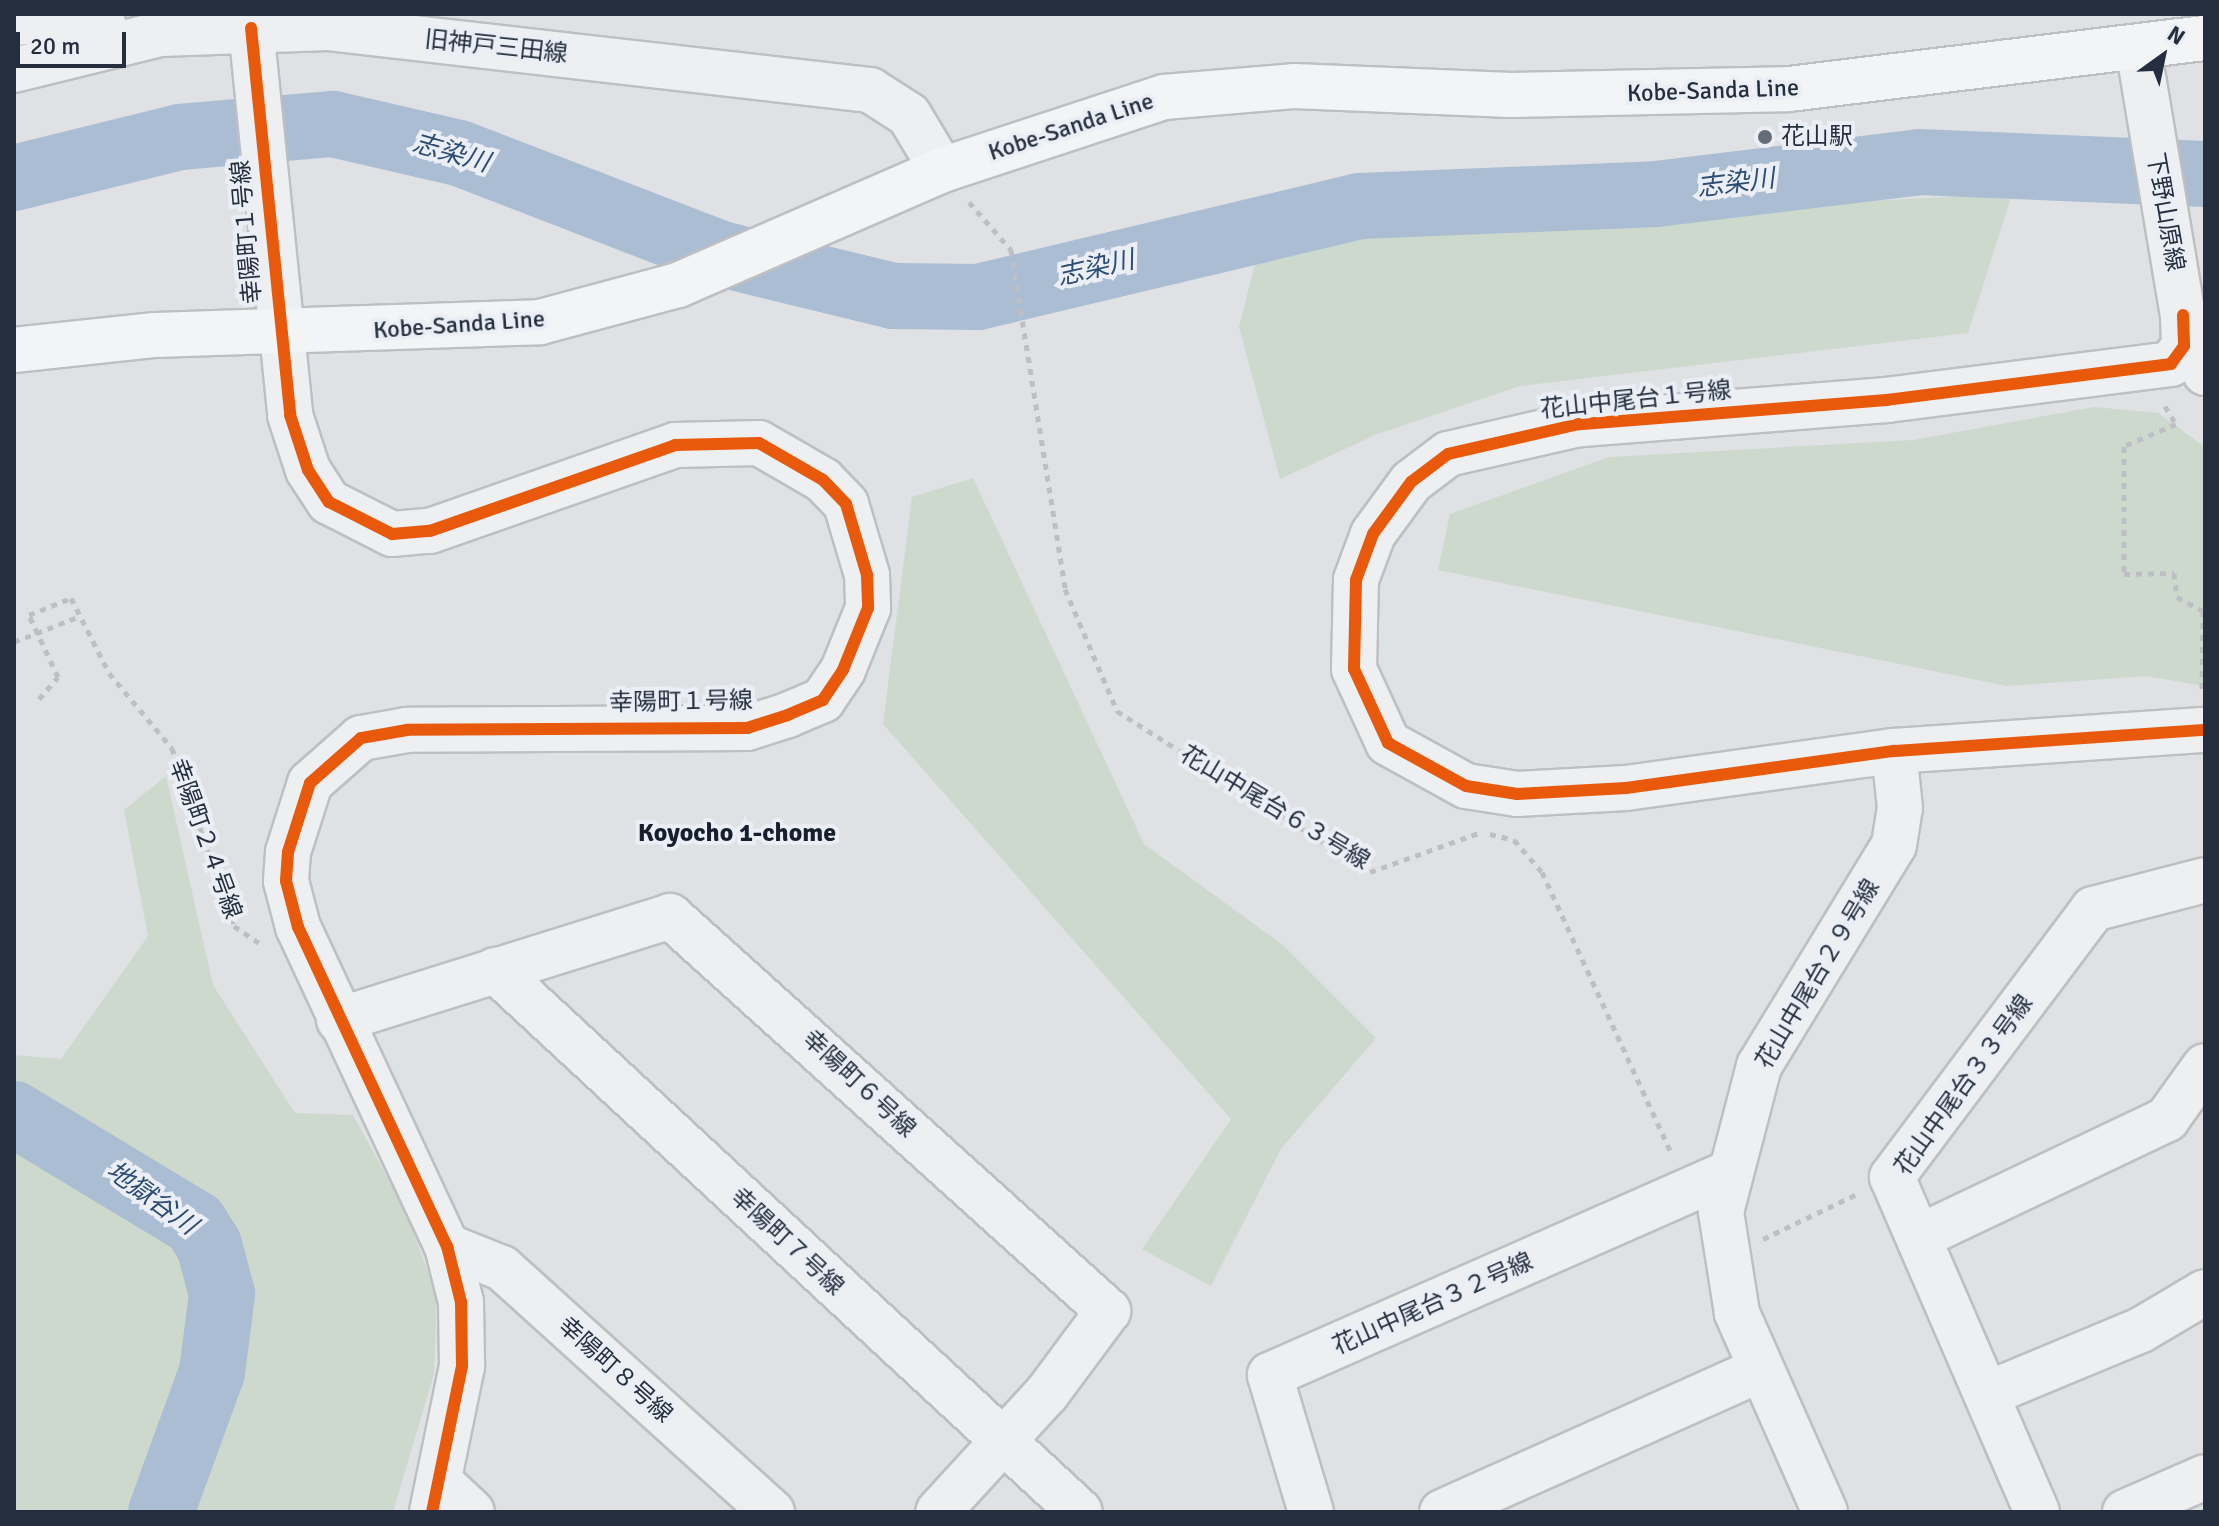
<!DOCTYPE html>
<html>
<head>
<meta charset="utf-8">
<style>
	body { margin:0 }
	#map { position:relative; width:2219px; height:1526px; overflow:hidden; background:#dfe1e4; font-family:Signika,"Noto Sans JP",sans-serif }
	div>[style] { position:absolute }
	.green>* { inset:0; background:#ced9ce }
	.river>* { height:66px; margin:-33px; padding:0 33px; transform-origin:33px; border-radius:33px; background:#aabdd2 }
	.path>* { height:5px; margin-top:-2.5px; transform-origin:0; background:repeating-linear-gradient(90deg,#bdbfc4 0 6px,transparent 0 12px) }
	.roads { filter:drop-shadow(2px 0 #bdbfc2) drop-shadow(-2px 0 #bdbfc2) drop-shadow(0 2px #bdbfc2) drop-shadow(0 -2px #bdbfc2) }
	.minor>* { height:44px; margin:-22px; padding:0 22px; transform-origin:22px; border-radius:22px; background:#edeff1 }
	.major>* { height:44px; margin:-22px; padding:0 22px; transform-origin:22px; border-radius:22px; background:#f3f4f5 }
	.path-bridge>* { height:5px; margin-top:-2.5px; transform-origin:0; background:repeating-linear-gradient(90deg,#bdbfc4 0 6px,transparent 0 12px) }
	.cycleway>* { height:12px; margin:-6px; padding:0 6px; transform-origin:6px; border-radius:6px; background:#e8590c }
	.dots>* { width:22px; height:22px; translate:-50% -50%; box-sizing:border-box; border:4px solid #ebeff5; border-radius:50% }
	span { translate:-50% -50%; white-space:nowrap; text-align:center; line-height:1.15; -webkit-text-stroke:8px #ebeff5; paint-order:stroke }
	.street-label { font-size:24px; color:#242e3e }
	.poi-label { font-size:24px; color:#242e3e }
	.left { translate:0 -50%; text-align:left }
	.water-label { font-size:26px; color:#2c4c75; font-style:italic }
	.neighbourhood-label { font-size:26px; color:#171f2f; font-weight:700 }
	.frame { position:absolute; inset:0; border:16px solid #242e3e; pointer-events:none }
	.north { position:absolute; left:2123px; top:16px; width:80px; height:80px; -webkit-text-stroke:6px #ebeff5; paint-order:stroke; rotate:33deg; font-size:22px; font-weight:700; line-height:32px; text-align:center; color:#242e3e }
	.north::after { content:''; display:block; margin:auto; width:28px; height:36px; background:#242e3e; clip-path:polygon(50% 0,100% 100%,50% 72%,0 100%) }
	.scale { position:absolute; left:16px; top:32px; width:110px; height:36px; box-sizing:border-box; border:4px solid #242e3e; border-top:0; padding-left:10px; font-size:24px; line-height:28px; white-space:nowrap; color:#242e3e; -webkit-text-stroke:6px #ebeff5; paint-order:stroke }
</style>
</head>
<body>
<div id="map">
	<div class="green">
		<div style="clip-path:polygon(2012px 194px,1968px 333px,1520px 386px,1375px 435px,1280px 479px,1239px 327px,1259px 248px,1525px 217px)"></div>
		<div style="clip-path:polygon(2094px 407px,2158px 413px,2205px 447px,2205px 686px,2146px 676px,2007px 686px,1438px 570px,1450px 514px,1609px 457px,1913px 440px)"></div>
		<div style="clip-path:polygon(973px 478px,1144px 844px,1283px 945px,1376px 1038px,1281px 1149px,1211px 1286px,1142px 1249px,1231px 1119px,883px 724px,912px 497px)"></div>
		<div style="clip-path:polygon(166px 776px,213px 985px,295px 1113px,353px 1115px,406px 1212px,437px 1297px,434px 1374px,393px 1512px,14px 1512px,14px 1055px,61px 1059px,148px 936px,124px 810px)"></div>
	</div>
	<div class="river">
		<div style="left:14px;top:178px;width:171px;rotate:-13.9deg"></div>
		<div style="left:180px;top:137px;width:154px;rotate:-4.9deg"></div>
		<div style="left:333px;top:124px;width:129px;rotate:13deg"></div>
		<div style="left:459px;top:153px;width:281px;rotate:21.1deg"></div>
		<div style="left:721px;top:254px;width:177px;rotate:13.7deg"></div>
		<div style="left:893px;top:296px;width:85px;rotate:0.7deg"></div>
		<div style="left:978px;top:297px;width:393px;rotate:-13.4deg"></div>
		<div style="left:1360px;top:206px;width:296px;rotate:-2.3deg"></div>
		<div style="left:1656px;top:194px;width:265px;rotate:-6.9deg"></div>
		<div style="left:1919px;top:162px;width:286px;rotate:2.4deg"></div>
		<div style="left:14px;top:1114px;width:211px;rotate:31.1deg"></div>
		<div style="left:195px;top:1223px;width:26px;rotate:58deg"></div>
		<div style="left:209px;top:1245px;width:51px;rotate:75.1deg"></div>
		<div style="left:222px;top:1294px;width:79px;rotate:97.3deg"></div>
		<div style="left:212px;top:1372px;width:149px;rotate:110deg"></div>
	</div>
	<div class="path">
		<div style="left:969px;top:202px;width:64px;rotate:48.8deg"></div>
		<div style="left:1011px;top:250px;width:343px;rotate:80.9deg"></div>
		<div style="left:1065px;top:589px;width:133px;rotate:66.9deg"></div>
		<div style="left:1117px;top:711px;width:300px;rotate:32.5deg"></div>
		<div style="left:1370px;top:872px;width:118px;rotate:-19.8deg"></div>
		<div style="left:2165px;top:406px;width:21px;rotate:59deg"></div>
		<div style="left:2176px;top:424px;width:56px;rotate:157.1deg"></div>
		<div style="left:2124px;top:446px;width:128px;rotate:90deg"></div>
		<div style="left:2124px;top:574px;width:50px;rotate:-1.1deg"></div>
		<div style="left:2174px;top:573px;width:24px;rotate:83deg"></div>
		<div style="left:2177px;top:597px;width:30px;rotate:28deg"></div>
		<div style="left:2203px;top:611px;width:81px;rotate:90.7deg"></div>
		<div style="left:39px;top:699px;width:29px;rotate:-49deg"></div>
		<div style="left:58px;top:677px;width:68px;rotate:-115.1deg"></div>
		<div style="left:29px;top:615px;width:45px;rotate:-22deg"></div>
		<div style="left:71px;top:598px;width:84px;rotate:63.1deg"></div>
		<div style="left:109px;top:673px;width:98px;rotate:50deg"></div>
		<div style="left:172px;top:748px;width:188px;rotate:70.8deg"></div>
		<div style="left:234px;top:926px;width:30px;rotate:34deg"></div>
		<div style="left:1490px;top:834px;width:25px;rotate:14deg"></div>
		<div style="left:1514px;top:840px;width:43px;rotate:48.8deg"></div>
		<div style="left:1542px;top:872px;width:311px;rotate:65.3deg"></div>
		<div style="left:1763px;top:1239px;width:106px;rotate:-25.6deg"></div>
	</div>
	<div class="roads">
		<div class="minor">
			<div style="left:14px;top:23px;width:86px;rotate:-6deg"></div>
			<div style="left:100px;top:14px;width:33px;rotate:72deg"></div>
			<div style="left:251px;top:28px;width:389px;rotate:84.2deg"></div>
			<div style="left:290px;top:415px;width:58px;rotate:71.9deg"></div>
			<div style="left:308px;top:470px;width:38px;rotate:57deg"></div>
			<div style="left:329px;top:502px;width:71px;rotate:26.9deg"></div>
			<div style="left:392px;top:534px;width:38px;rotate:-5deg"></div>
			<div style="left:430px;top:531px;width:260px;rotate:-19.3deg"></div>
			<div style="left:675px;top:445px;width:84px;rotate:-1.4deg"></div>
			<div style="left:759px;top:443px;width:74px;rotate:30deg"></div>
			<div style="left:823px;top:480px;width:33px;rotate:46deg"></div>
			<div style="left:846px;top:504px;width:74px;rotate:73.5deg"></div>
			<div style="left:867px;top:575px;width:33px;rotate:88deg"></div>
			<div style="left:868px;top:608px;width:67px;rotate:112deg"></div>
			<div style="left:843px;top:670px;width:36px;rotate:124deg"></div>
			<div style="left:823px;top:700px;width:38px;rotate:157deg"></div>
			<div style="left:788px;top:715px;width:43px;rotate:162.4deg"></div>
			<div style="left:747px;top:728px;width:340px;rotate:179.7deg"></div>
			<div style="left:407px;top:730px;width:47px;rotate:170.1deg"></div>
			<div style="left:361px;top:738px;width:68px;rotate:138.6deg"></div>
			<div style="left:310px;top:783px;width:72px;rotate:107.7deg"></div>
			<div style="left:288px;top:852px;width:29px;rotate:94deg"></div>
			<div style="left:286px;top:881px;width:48px;rotate:75.4deg"></div>
			<div style="left:298px;top:927px;width:352px;rotate:65deg"></div>
			<div style="left:447px;top:1246px;width:58px;rotate:76deg"></div>
			<div style="left:461px;top:1302px;width:64px;rotate:89.1deg"></div>
			<div style="left:462px;top:1366px;width:149px;rotate:101.6deg"></div>
			<div style="left:2138px;top:47px;width:272px;rotate:80.5deg"></div>
			<div style="left:2183px;top:315px;width:62px;rotate:69.2deg"></div>
			<div style="left:14px;top:70px;width:151px;rotate:-13.8deg"></div>
			<div style="left:161px;top:34px;width:166px;rotate:-2.1deg"></div>
			<div style="left:327px;top:28px;width:547px;rotate:6.51deg"></div>
			<div style="left:870px;top:90px;width:46px;rotate:32.7deg"></div>
			<div style="left:909px;top:115px;width:64px;rotate:59deg"></div>
			<div style="left:2183px;top:315px;width:31px;rotate:88deg"></div>
			<div style="left:2184px;top:346px;width:22px;rotate:126deg"></div>
			<div style="left:2171px;top:364px;width:286px;rotate:172.8deg"></div>
			<div style="left:1887px;top:400px;width:309px;rotate:175.5deg"></div>
			<div style="left:1579px;top:424px;width:134px;rotate:167.1deg"></div>
			<div style="left:1448px;top:454px;width:46px;rotate:142.9deg"></div>
			<div style="left:1411px;top:482px;width:64px;rotate:126.2deg"></div>
			<div style="left:1373px;top:534px;width:49px;rotate:110.3deg"></div>
			<div style="left:1356px;top:580px;width:89px;rotate:91.3deg"></div>
			<div style="left:1354px;top:669px;width:81px;rotate:65.3deg"></div>
			<div style="left:1388px;top:743px;width:89px;rotate:28.9deg"></div>
			<div style="left:1466px;top:786px;width:52px;rotate:8.9deg"></div>
			<div style="left:1517px;top:794px;width:109px;rotate:-3.2deg"></div>
			<div style="left:1626px;top:788px;width:271px;rotate:-7.9deg"></div>
			<div style="left:1894px;top:751px;width:312px;rotate:-3.9deg"></div>
			<div style="left:495px;top:970px;width:797px;rotate:42.81deg"></div>
			<div style="left:339px;top:1020px;width:347px;rotate:-17.4deg"></div>
			<div style="left:670px;top:916px;width:590px;rotate:42.04deg"></div>
			<div style="left:1108px;top:1311px;width:102px;rotate:126.6deg"></div>
			<div style="left:1047px;top:1393px;width:161px;rotate:132.5deg"></div>
			<div style="left:1919px;top:1237px;width:275px;rotate:-25.4deg"></div>
			<div style="left:2167px;top:1119px;width:65px;rotate:-54.4deg"></div>
			<div style="left:447px;top:1246px;width:59px;rotate:21.8deg"></div>
			<div style="left:502px;top:1268px;width:364px;rotate:42.1deg"></div>
			<div style="left:1987px;top:1394px;width:167px;rotate:-22.6deg"></div>
			<div style="left:2141px;top:1330px;width:74px;rotate:-30.7deg"></div>
			<div style="left:439px;top:1481px;width:45px;rotate:43.2deg"></div>
			<div style="left:1311px;top:1512px;width:143px;rotate:-106.7deg"></div>
			<div style="left:1270px;top:1375px;width:498px;rotate:-23.8deg"></div>
			<div style="left:1442px;top:1512px;width:350px;rotate:-24.1deg"></div>
			<div style="left:1825px;top:1512px;width:218px;rotate:-113.9deg"></div>
			<div style="left:1737px;top:1313px;width:102px;rotate:-99deg"></div>
			<div style="left:1721px;top:1212px;width:151px;rotate:-75.4deg"></div>
			<div style="left:1759px;top:1066px;width:259px;rotate:-58.6deg"></div>
			<div style="left:1894px;top:845px;width:37px;rotate:-81deg"></div>
			<div style="left:1900px;top:808px;width:57px;rotate:-96deg"></div>
			<div style="left:2037px;top:1512px;width:365px;rotate:-113.4deg"></div>
			<div style="left:1892px;top:1177px;width:335px;rotate:-53.1deg"></div>
			<div style="left:2093px;top:909px;width:116px;rotate:-14.5deg"></div>
			<div style="left:2125px;top:1512px;width:87px;rotate:-23.6deg"></div>
		</div>
		<div class="major">
			<div style="left:14px;top:350px;width:142px;rotate:-6.1deg"></div>
			<div style="left:155px;top:335px;width:385px;rotate:-1.9deg"></div>
			<div style="left:540px;top:322px;width:143px;rotate:-15deg"></div>
			<div style="left:678px;top:285px;width:288px;rotate:-23.5deg"></div>
			<div style="left:942px;top:170px;width:234px;rotate:-18.2deg"></div>
			<div style="left:1164px;top:97px;width:130px;rotate:-4.8deg"></div>
			<div style="left:1294px;top:86px;width:217px;rotate:2.4deg"></div>
			<div style="left:1511px;top:95px;width:278px;rotate:-1.2deg"></div>
			<div style="left:1789px;top:89px;width:419px;rotate:-7deg"></div>
		</div>
	</div>
	<div class="path-bridge">
		<div style="left:14px;top:642px;width:71px;rotate:-21.5deg"></div>
	</div>
	<div class="cycleway">
		<div style="left:251px;top:28px;width:389px;rotate:84.2deg"></div>
		<div style="left:290px;top:415px;width:58px;rotate:71.9deg"></div>
		<div style="left:308px;top:470px;width:38px;rotate:57deg"></div>
		<div style="left:329px;top:502px;width:71px;rotate:26.9deg"></div>
		<div style="left:392px;top:534px;width:38px;rotate:-5deg"></div>
		<div style="left:430px;top:531px;width:260px;rotate:-19.3deg"></div>
		<div style="left:675px;top:445px;width:84px;rotate:-1.4deg"></div>
		<div style="left:759px;top:443px;width:74px;rotate:30deg"></div>
		<div style="left:823px;top:480px;width:33px;rotate:46deg"></div>
		<div style="left:846px;top:504px;width:74px;rotate:73.5deg"></div>
		<div style="left:867px;top:575px;width:33px;rotate:88deg"></div>
		<div style="left:868px;top:608px;width:67px;rotate:112deg"></div>
		<div style="left:843px;top:670px;width:36px;rotate:124deg"></div>
		<div style="left:823px;top:700px;width:38px;rotate:157deg"></div>
		<div style="left:788px;top:715px;width:43px;rotate:162.4deg"></div>
		<div style="left:747px;top:728px;width:340px;rotate:179.7deg"></div>
		<div style="left:407px;top:730px;width:47px;rotate:170.1deg"></div>
		<div style="left:361px;top:738px;width:68px;rotate:138.6deg"></div>
		<div style="left:310px;top:783px;width:72px;rotate:107.7deg"></div>
		<div style="left:288px;top:852px;width:29px;rotate:94deg"></div>
		<div style="left:286px;top:881px;width:48px;rotate:75.4deg"></div>
		<div style="left:298px;top:927px;width:352px;rotate:65deg"></div>
		<div style="left:447px;top:1246px;width:58px;rotate:76deg"></div>
		<div style="left:461px;top:1302px;width:64px;rotate:89.1deg"></div>
		<div style="left:462px;top:1366px;width:149px;rotate:101.6deg"></div>
		<div style="left:2183px;top:315px;width:31px;rotate:88deg"></div>
		<div style="left:2184px;top:346px;width:22px;rotate:126deg"></div>
		<div style="left:2171px;top:364px;width:286px;rotate:172.8deg"></div>
		<div style="left:1887px;top:400px;width:309px;rotate:175.5deg"></div>
		<div style="left:1579px;top:424px;width:134px;rotate:167.1deg"></div>
		<div style="left:1448px;top:454px;width:46px;rotate:142.9deg"></div>
		<div style="left:1411px;top:482px;width:64px;rotate:126.2deg"></div>
		<div style="left:1373px;top:534px;width:49px;rotate:110.3deg"></div>
		<div style="left:1356px;top:580px;width:89px;rotate:91.3deg"></div>
		<div style="left:1354px;top:669px;width:81px;rotate:65.3deg"></div>
		<div style="left:1388px;top:743px;width:89px;rotate:28.9deg"></div>
		<div style="left:1466px;top:786px;width:52px;rotate:8.9deg"></div>
		<div style="left:1517px;top:794px;width:109px;rotate:-3.2deg"></div>
		<div style="left:1626px;top:788px;width:271px;rotate:-7.9deg"></div>
		<div style="left:1894px;top:751px;width:312px;rotate:-3.9deg"></div>
	</div>
	<div class="dots">
		<div style="left:1765px;top:137px;background:#656d78"></div>
	</div>
	<div class="street-label">
		<span style="left:496px;top:47px;rotate:6deg">旧神戸三田線</span>
		<span style="left:1713px;top:91px;rotate:-2deg">Kobe-Sanda Line</span>
		<span style="left:1071px;top:127px;rotate:-18deg">Kobe-Sanda Line</span>
		<span style="left:2165px;top:212px;rotate:80deg">下野山原線</span>
		<span style="left:247px;top:232px;rotate:-95deg">幸陽町１号線</span>
		<span style="left:459px;top:325px;rotate:-4deg">Kobe-Sanda Line</span>
		<span style="left:1636px;top:400px;rotate:-6deg">花山中尾台１号線</span>
		<span style="left:681px;top:702px;rotate:-1deg">幸陽町１号線</span>
		<span style="left:1275px;top:808px;rotate:31deg">花山中尾台６３号線</span>
		<span style="left:205px;top:839px;rotate:70deg">幸陽町２４号線</span>
		<span style="left:1818px;top:974px;rotate:-59deg">花山中尾台２９号線</span>
		<span style="left:859px;top:1084px;rotate:43deg">幸陽町６号線</span>
		<span style="left:1964px;top:1085px;rotate:-54deg">花山中尾台３３号線</span>
		<span style="left:787px;top:1242px;rotate:43deg">幸陽町７号線</span>
		<span style="left:1433px;top:1304px;rotate:-24deg">花山中尾台３２号線</span>
		<span style="left:615px;top:1370px;rotate:42deg">幸陽町８号線</span>
	</div>
	<div class="poi-label">
		<span class="left" style="left:1781px;top:137px">花山駅</span>
	</div>
	<div class="water-label">
		<span style="left:451px;top:154px;rotate:16deg">志染川</span>
		<span style="left:1736px;top:184px;rotate:-7deg">志染川</span>
		<span style="left:1096px;top:269px;rotate:-13deg">志染川</span>
		<span style="left:151px;top:1199px;rotate:36deg">地獄谷川</span>
	</div>
	<div class="neighbourhood-label">
		<span style="left:737px;top:834px">Koyocho 1-chome</span>
	</div>
	<div class="frame"></div>
	<div class="north">N</div>
	<div class="scale">20 m</div>
</div>
</body>
</html>
